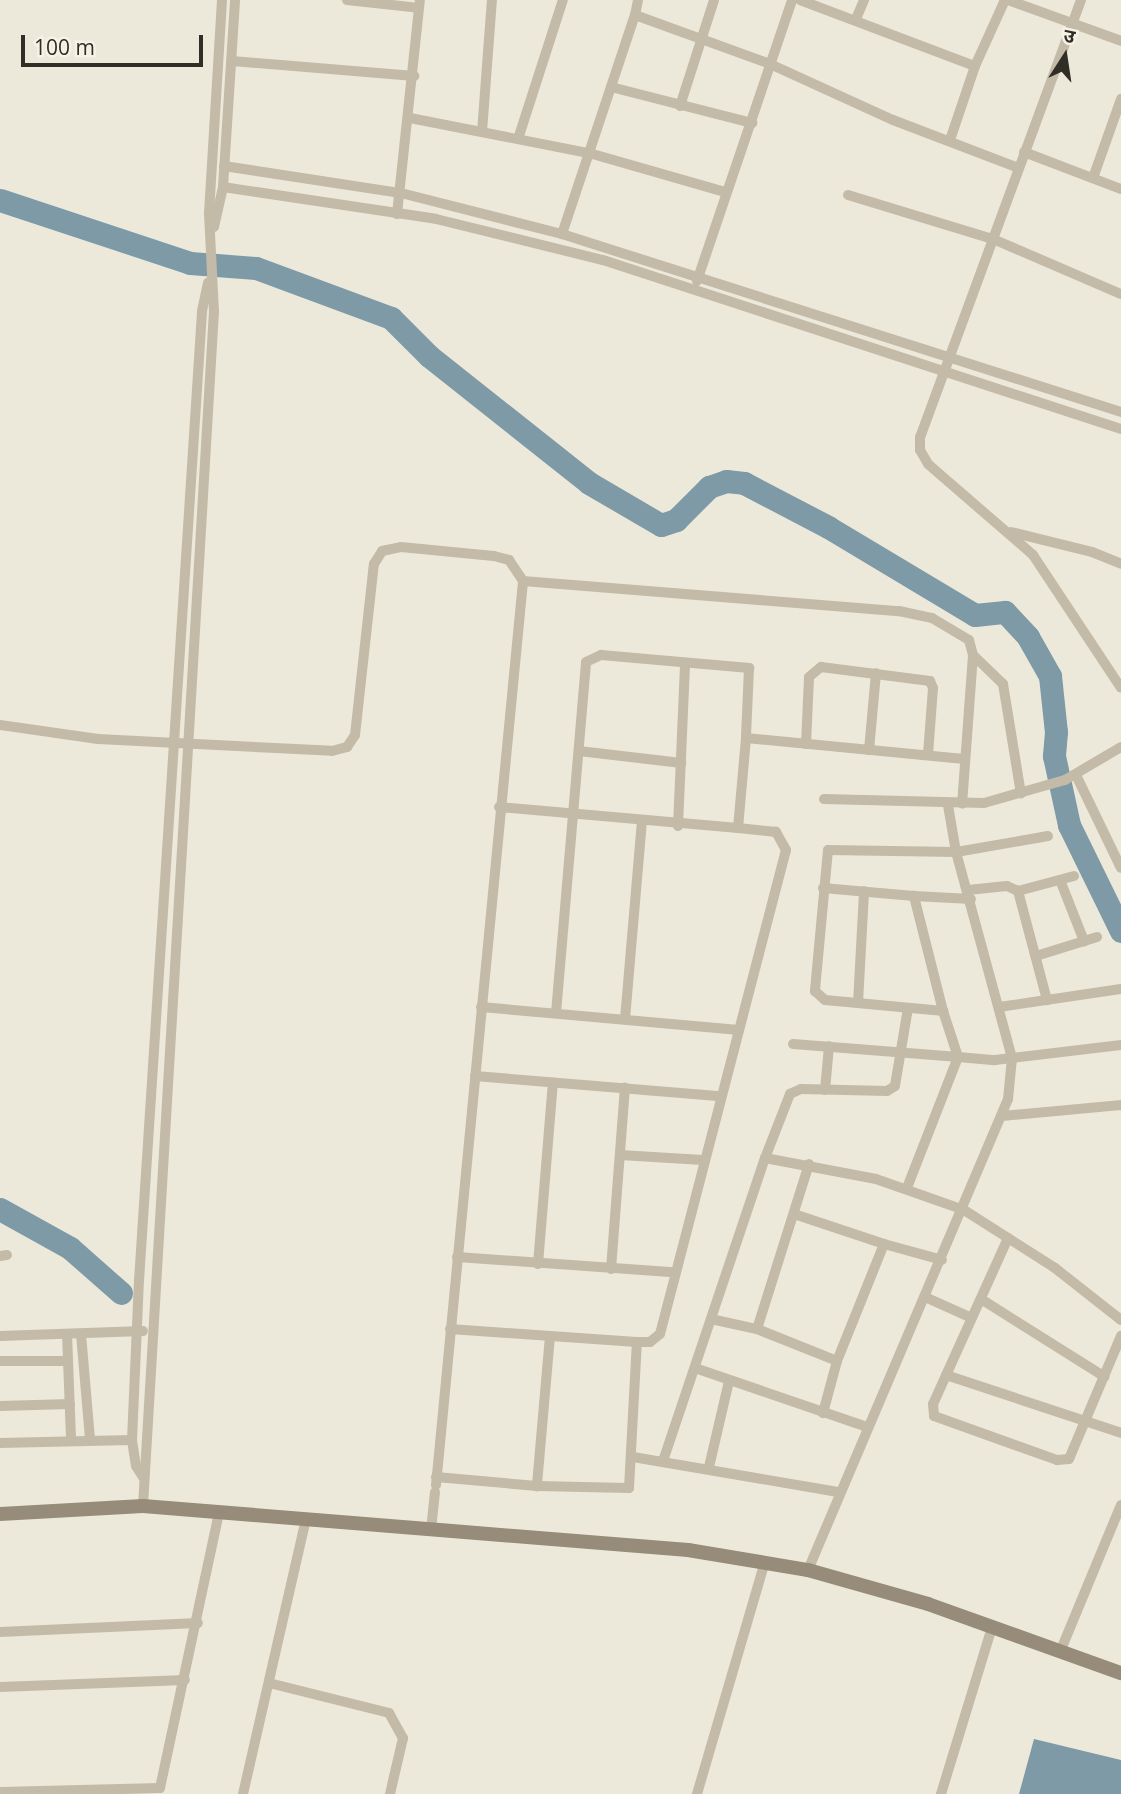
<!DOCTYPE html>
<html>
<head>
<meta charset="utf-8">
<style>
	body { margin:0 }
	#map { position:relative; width:1121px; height:1794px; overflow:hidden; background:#ede9da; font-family:"Open Sans","Noto Sans Devanagari",sans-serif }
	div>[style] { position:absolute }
	.water>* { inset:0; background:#7d9aa6 }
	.river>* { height:23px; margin:-11.5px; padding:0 11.5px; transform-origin:11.5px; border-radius:11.5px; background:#7d9aa6 }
	.street>* { height:10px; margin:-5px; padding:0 5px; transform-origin:5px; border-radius:5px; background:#c3bba7 }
	.secondary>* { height:14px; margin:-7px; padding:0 7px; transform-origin:7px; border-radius:7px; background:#978b79 }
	span { translate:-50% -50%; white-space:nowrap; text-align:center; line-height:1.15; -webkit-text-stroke:7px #f6f2e5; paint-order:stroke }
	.north { position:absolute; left:1030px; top:21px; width:70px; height:70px; -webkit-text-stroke:5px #f6f2e5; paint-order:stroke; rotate:12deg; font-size:19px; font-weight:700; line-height:28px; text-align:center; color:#312d27 }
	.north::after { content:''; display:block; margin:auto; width:24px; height:32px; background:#312d27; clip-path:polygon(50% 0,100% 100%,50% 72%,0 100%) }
	.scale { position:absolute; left:21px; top:35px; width:182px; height:32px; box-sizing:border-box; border:4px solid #312d27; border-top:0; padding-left:9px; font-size:21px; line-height:24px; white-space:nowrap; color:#312d27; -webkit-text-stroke:5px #f6f2e5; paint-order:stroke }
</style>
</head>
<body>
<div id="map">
	<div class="water">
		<div style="clip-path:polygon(1034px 1739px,1121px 1760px,1121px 1794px,1019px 1794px)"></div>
	</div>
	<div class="river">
		<div style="left:0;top:200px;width:200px;rotate:18.3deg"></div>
		<div style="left:190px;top:263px;width:66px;rotate:4.3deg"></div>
		<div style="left:256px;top:268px;width:144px;rotate:20.3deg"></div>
		<div style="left:391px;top:318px;width:54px;rotate:45deg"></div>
		<div style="left:429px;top:356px;width:204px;rotate:38.4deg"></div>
		<div style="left:589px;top:483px;width:83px;rotate:30.3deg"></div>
		<div style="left:661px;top:525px;width:16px;rotate:-18deg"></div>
		<div style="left:676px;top:520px;width:47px;rotate:-45deg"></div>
		<div style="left:709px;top:487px;width:18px;rotate:-19deg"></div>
		<div style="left:726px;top:481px;width:18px;rotate:6deg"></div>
		<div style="left:744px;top:483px;width:95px;rotate:27.6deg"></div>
		<div style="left:828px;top:527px;width:171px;rotate:30.9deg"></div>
		<div style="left:975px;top:615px;width:30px;rotate:-6deg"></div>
		<div style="left:1005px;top:612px;width:34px;rotate:47deg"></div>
		<div style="left:1028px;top:637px;width:45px;rotate:60.6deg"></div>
		<div style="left:1050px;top:676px;width:56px;rotate:83.9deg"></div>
		<div style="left:1056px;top:732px;width:24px;rotate:95deg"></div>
		<div style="left:1054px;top:756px;width:71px;rotate:77.7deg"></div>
		<div style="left:1069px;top:825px;width:118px;rotate:63.9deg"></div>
		<div style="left:0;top:1209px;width:80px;rotate:29.1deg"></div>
		<div style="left:70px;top:1248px;width:68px;rotate:41.4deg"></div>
	</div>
	<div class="street">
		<div style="left:347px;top:0;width:72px;rotate:6.3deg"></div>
		<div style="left:638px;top:0;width:15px;rotate:101deg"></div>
		<div style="left:635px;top:15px;width:144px;rotate:19.9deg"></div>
		<div style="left:770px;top:64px;width:135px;rotate:24.5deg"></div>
		<div style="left:893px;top:120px;width:132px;rotate:20.9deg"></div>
		<div style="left:800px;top:0;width:187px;rotate:20.7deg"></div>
		<div style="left:1008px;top:0;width:120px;rotate:19.9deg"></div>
		<div style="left:1081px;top:0;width:466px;rotate:110.2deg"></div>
		<div style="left:920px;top:437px;width:13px;rotate:90deg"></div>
		<div style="left:920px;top:450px;width:16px;rotate:60deg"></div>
		<div style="left:928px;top:464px;width:139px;rotate:40.9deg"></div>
		<div style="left:1033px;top:555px;width:159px;rotate:56.5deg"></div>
		<div style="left:856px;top:19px;width:21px;rotate:-67deg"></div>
		<div style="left:232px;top:61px;width:183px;rotate:4.7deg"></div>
		<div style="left:611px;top:87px;width:146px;rotate:14.3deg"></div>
		<div style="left:680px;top:106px;width:111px;rotate:-72.2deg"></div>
		<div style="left:410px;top:118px;width:182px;rotate:11.1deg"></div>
		<div style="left:589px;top:153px;width:141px;rotate:16deg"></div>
		<div style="left:482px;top:132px;width:132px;rotate:-85.7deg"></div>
		<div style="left:518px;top:139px;width:146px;rotate:-72.1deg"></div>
		<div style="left:950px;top:140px;width:78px;rotate:-71.3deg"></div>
		<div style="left:975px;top:66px;width:72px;rotate:-65.6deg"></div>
		<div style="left:1024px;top:152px;width:104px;rotate:20.9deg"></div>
		<div style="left:224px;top:166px;width:179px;rotate:8.7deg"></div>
		<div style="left:401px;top:193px;width:166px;rotate:14.3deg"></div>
		<div style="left:562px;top:234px;width:587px;rotate:17.66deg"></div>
		<div style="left:1093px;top:178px;width:84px;rotate:-70.5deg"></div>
		<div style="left:223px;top:187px;width:215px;rotate:8.5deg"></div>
		<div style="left:436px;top:219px;width:172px;rotate:13.8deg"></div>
		<div style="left:603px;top:260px;width:545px;rotate:18.07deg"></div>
		<div style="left:848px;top:195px;width:152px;rotate:16.9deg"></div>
		<div style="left:993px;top:239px;width:139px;rotate:23.3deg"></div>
		<div style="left:397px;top:214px;width:215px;rotate:-83.9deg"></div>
		<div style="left:214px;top:227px;width:41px;rotate:-77.3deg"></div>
		<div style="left:223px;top:187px;width:187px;rotate:-86.3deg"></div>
		<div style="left:562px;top:234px;width:231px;rotate:-71.6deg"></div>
		<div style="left:697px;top:281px;width:297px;rotate:-71.3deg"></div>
		<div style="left:1011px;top:532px;width:83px;rotate:13.9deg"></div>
		<div style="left:1092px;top:552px;width:31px;rotate:22deg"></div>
		<div style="left:973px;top:655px;width:42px;rotate:44deg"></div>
		<div style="left:1003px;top:684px;width:111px;rotate:80.7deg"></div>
		<div style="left:0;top:725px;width:99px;rotate:8.1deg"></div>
		<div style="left:98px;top:739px;width:234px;rotate:2.9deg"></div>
		<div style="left:332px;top:751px;width:16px;rotate:-15deg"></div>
		<div style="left:347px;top:747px;width:14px;rotate:-56deg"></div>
		<div style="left:355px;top:735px;width:172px;rotate:-83.7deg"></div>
		<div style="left:374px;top:564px;width:15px;rotate:-58deg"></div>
		<div style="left:382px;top:551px;width:19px;rotate:-12deg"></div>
		<div style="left:401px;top:547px;width:93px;rotate:5.5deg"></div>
		<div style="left:494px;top:556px;width:16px;rotate:15deg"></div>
		<div style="left:509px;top:560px;width:25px;rotate:56deg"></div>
		<div style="left:806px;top:744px;width:67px;rotate:-87.4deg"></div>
		<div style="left:809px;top:677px;width:16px;rotate:-40deg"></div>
		<div style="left:821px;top:667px;width:110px;rotate:7.3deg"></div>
		<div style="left:930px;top:681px;width:8px;rotate:67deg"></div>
		<div style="left:933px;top:688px;width:67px;rotate:94.3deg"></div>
		<div style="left:869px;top:750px;width:77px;rotate:-84.8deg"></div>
		<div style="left:579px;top:751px;width:103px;rotate:6.7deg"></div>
		<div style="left:1076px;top:775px;width:103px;rotate:64.2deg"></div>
		<div style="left:824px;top:799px;width:160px;rotate:1.4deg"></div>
		<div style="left:984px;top:803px;width:84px;rotate:-15.9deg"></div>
		<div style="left:1065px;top:780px;width:65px;rotate:-30.5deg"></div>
		<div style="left:499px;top:807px;width:240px;rotate:5deg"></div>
		<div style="left:678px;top:826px;width:163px;rotate:-87.5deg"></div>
		<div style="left:1048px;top:836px;width:93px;rotate:170.1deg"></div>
		<div style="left:956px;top:852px;width:128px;rotate:-179.1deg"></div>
		<div style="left:828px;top:850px;width:142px;rotate:95.3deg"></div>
		<div style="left:815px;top:991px;width:13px;rotate:42deg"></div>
		<div style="left:825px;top:1000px;width:119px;rotate:5.3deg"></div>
		<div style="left:943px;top:1011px;width:48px;rotate:71.9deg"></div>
		<div style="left:958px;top:1057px;width:37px;rotate:5deg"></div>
		<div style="left:995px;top:1060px;width:127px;rotate:-6.8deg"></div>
		<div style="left:1060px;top:880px;width:66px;rotate:68.5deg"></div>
		<div style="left:823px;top:888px;width:91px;rotate:5deg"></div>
		<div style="left:968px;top:890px;width:39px;rotate:-6deg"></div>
		<div style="left:1007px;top:886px;width:12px;rotate:24deg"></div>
		<div style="left:1018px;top:891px;width:113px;rotate:75.1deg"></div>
		<div style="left:1018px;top:891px;width:58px;rotate:-15deg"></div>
		<div style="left:1036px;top:956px;width:64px;rotate:-17.3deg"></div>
		<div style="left:858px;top:1003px;width:112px;rotate:-86.9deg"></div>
		<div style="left:481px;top:1007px;width:259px;rotate:5.1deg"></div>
		<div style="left:999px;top:1007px;width:123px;rotate:-8.4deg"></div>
		<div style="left:908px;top:1008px;width:79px;rotate:99.5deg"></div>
		<div style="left:895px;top:1086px;width:9px;rotate:148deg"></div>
		<div style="left:887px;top:1091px;width:86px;rotate:-178.7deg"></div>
		<div style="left:801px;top:1089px;width:12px;rotate:156deg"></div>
		<div style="left:790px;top:1094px;width:69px;rotate:111.3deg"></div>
		<div style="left:765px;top:1158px;width:113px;rotate:10.7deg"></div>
		<div style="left:876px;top:1179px;width:93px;rotate:19.4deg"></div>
		<div style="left:964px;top:1210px;width:108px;rotate:32.5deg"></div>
		<div style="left:1055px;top:1268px;width:84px;rotate:38.2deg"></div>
		<div style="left:943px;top:1011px;width:119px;rotate:-104.2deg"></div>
		<div style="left:914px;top:896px;width:57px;rotate:3deg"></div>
		<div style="left:556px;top:1013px;width:352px;rotate:-85.1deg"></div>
		<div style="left:586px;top:662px;width:17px;rotate:-25deg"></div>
		<div style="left:601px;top:655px;width:149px;rotate:5deg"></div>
		<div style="left:749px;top:668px;width:70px;rotate:92.5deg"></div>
		<div style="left:625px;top:1019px;width:198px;rotate:-85.1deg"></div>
		<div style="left:793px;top:1044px;width:166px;rotate:4.5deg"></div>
		<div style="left:958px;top:1057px;width:141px;rotate:111.3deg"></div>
		<div style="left:475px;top:1076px;width:246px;rotate:4.7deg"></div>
		<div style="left:825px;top:1090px;width:44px;rotate:-84.8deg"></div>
		<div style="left:1002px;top:1116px;width:120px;rotate:-5.3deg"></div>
		<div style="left:620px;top:1155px;width:83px;rotate:3.4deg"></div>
		<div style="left:794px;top:1214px;width:95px;rotate:18.4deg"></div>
		<div style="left:884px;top:1244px;width:126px;rotate:111.9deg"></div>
		<div style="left:837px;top:1361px;width:54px;rotate:105.1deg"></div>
		<div style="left:1008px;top:1238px;width:182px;rotate:114.3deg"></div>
		<div style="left:933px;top:1404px;width:12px;rotate:85deg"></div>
		<div style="left:934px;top:1416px;width:131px;rotate:19.7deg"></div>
		<div style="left:1057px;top:1460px;width:12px;rotate:-5deg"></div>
		<div style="left:1069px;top:1459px;width:134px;rotate:-67.1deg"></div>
		<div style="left:884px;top:1244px;width:60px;rotate:15.4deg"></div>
		<div style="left:0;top:1256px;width:7px;rotate:-8deg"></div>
		<div style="left:457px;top:1257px;width:217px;rotate:4deg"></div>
		<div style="left:538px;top:1264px;width:182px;rotate:-85.3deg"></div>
		<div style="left:611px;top:1269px;width:182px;rotate:-85.6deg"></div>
		<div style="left:925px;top:1297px;width:51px;rotate:24.1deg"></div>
		<div style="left:981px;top:1299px;width:146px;rotate:32.2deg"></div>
		<div style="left:711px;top:1319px;width:47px;rotate:12.3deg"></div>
		<div style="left:757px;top:1329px;width:86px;rotate:21.8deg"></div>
		<div style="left:450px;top:1329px;width:187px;rotate:4deg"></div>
		<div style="left:637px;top:1342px;width:13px"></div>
		<div style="left:650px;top:1342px;width:13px;rotate:-39deg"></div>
		<div style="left:660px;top:1334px;width:500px;rotate:-75.41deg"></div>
		<div style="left:786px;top:850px;width:21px;rotate:-119deg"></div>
		<div style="left:776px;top:832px;width:38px;rotate:-174deg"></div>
		<div style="left:738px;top:828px;width:90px;rotate:-84.9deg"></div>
		<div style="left:746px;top:738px;width:219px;rotate:5.5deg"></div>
		<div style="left:757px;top:1329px;width:173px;rotate:-72.5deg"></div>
		<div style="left:67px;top:1334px;width:106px;rotate:87.8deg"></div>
		<div style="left:81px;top:1334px;width:105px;rotate:85.1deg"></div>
		<div style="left:0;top:1336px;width:143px;rotate:-2deg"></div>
		<div style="left:550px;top:1336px;width:151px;rotate:95deg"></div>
		<div style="left:537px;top:1486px;width:92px;rotate:1.2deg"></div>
		<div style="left:629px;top:1488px;width:146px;rotate:-86.9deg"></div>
		<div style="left:0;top:1361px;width:68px"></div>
		<div style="left:695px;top:1368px;width:182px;rotate:18.9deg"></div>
		<div style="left:946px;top:1375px;width:184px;rotate:18.3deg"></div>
		<div style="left:0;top:1406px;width:70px;rotate:-1.6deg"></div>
		<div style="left:0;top:1443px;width:132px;rotate:-1.3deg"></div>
		<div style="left:633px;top:1457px;width:208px;rotate:9.7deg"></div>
		<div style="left:663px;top:1461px;width:320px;rotate:-71.4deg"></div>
		<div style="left:709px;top:1467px;width:88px;rotate:-76.9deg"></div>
		<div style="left:143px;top:1477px;width:13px;rotate:-122deg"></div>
		<div style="left:136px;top:1466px;width:26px;rotate:-99deg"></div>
		<div style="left:132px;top:1440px;width:159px;rotate:-87.5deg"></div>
		<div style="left:139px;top:1281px;width:972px;rotate:-86.28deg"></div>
		<div style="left:202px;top:311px;width:29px;rotate:-78deg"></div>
		<div style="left:436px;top:1477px;width:101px;rotate:5.1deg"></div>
		<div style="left:436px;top:1485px;width:908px;rotate:-84.5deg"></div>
		<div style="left:523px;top:581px;width:377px;rotate:4.6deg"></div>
		<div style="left:899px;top:611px;width:34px;rotate:12deg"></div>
		<div style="left:932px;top:618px;width:43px;rotate:30.7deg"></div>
		<div style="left:969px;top:640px;width:16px;rotate:75deg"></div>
		<div style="left:973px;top:655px;width:149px;rotate:94.2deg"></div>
		<div style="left:143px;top:1506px;width:1196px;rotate:-86.6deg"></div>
		<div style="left:214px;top:312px;width:99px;rotate:-92.9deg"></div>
		<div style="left:209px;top:213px;width:213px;rotate:-86.5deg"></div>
		<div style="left:431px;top:1530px;width:38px;rotate:-84deg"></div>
		<div style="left:808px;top:1570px;width:512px;rotate:-66.99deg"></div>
		<div style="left:1008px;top:1099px;width:41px;rotate:-84.4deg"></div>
		<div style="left:1012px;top:1058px;width:213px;rotate:-105.2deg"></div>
		<div style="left:956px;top:852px;width:48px;rotate:-99.7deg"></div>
		<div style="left:0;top:1632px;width:198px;rotate:-2.6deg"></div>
		<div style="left:1060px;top:1652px;width:159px;rotate:-67.5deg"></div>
		<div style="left:269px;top:1683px;width:124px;rotate:14deg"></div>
		<div style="left:389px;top:1713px;width:29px;rotate:61deg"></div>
		<div style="left:403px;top:1738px;width:57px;rotate:103.1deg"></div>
		<div style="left:0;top:1687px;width:185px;rotate:-2.2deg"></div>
		<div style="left:0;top:1792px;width:160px;rotate:-1.4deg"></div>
		<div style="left:160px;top:1788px;width:281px;rotate:-77.9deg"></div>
		<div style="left:243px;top:1794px;width:281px;rotate:-77.1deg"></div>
		<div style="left:697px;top:1794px;width:239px;rotate:-73.7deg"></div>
		<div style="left:941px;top:1794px;width:175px;rotate:-73deg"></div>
	</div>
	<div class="secondary">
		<div style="left:0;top:1514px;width:143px;rotate:-3.2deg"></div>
		<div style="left:143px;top:1506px;width:547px;rotate:4.62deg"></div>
		<div style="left:688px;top:1550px;width:122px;rotate:9.5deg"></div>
		<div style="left:808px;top:1570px;width:125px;rotate:15.8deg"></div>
		<div style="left:928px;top:1604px;width:205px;rotate:19.7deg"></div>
	</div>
	<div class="north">उ</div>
	<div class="scale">100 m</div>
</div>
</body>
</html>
